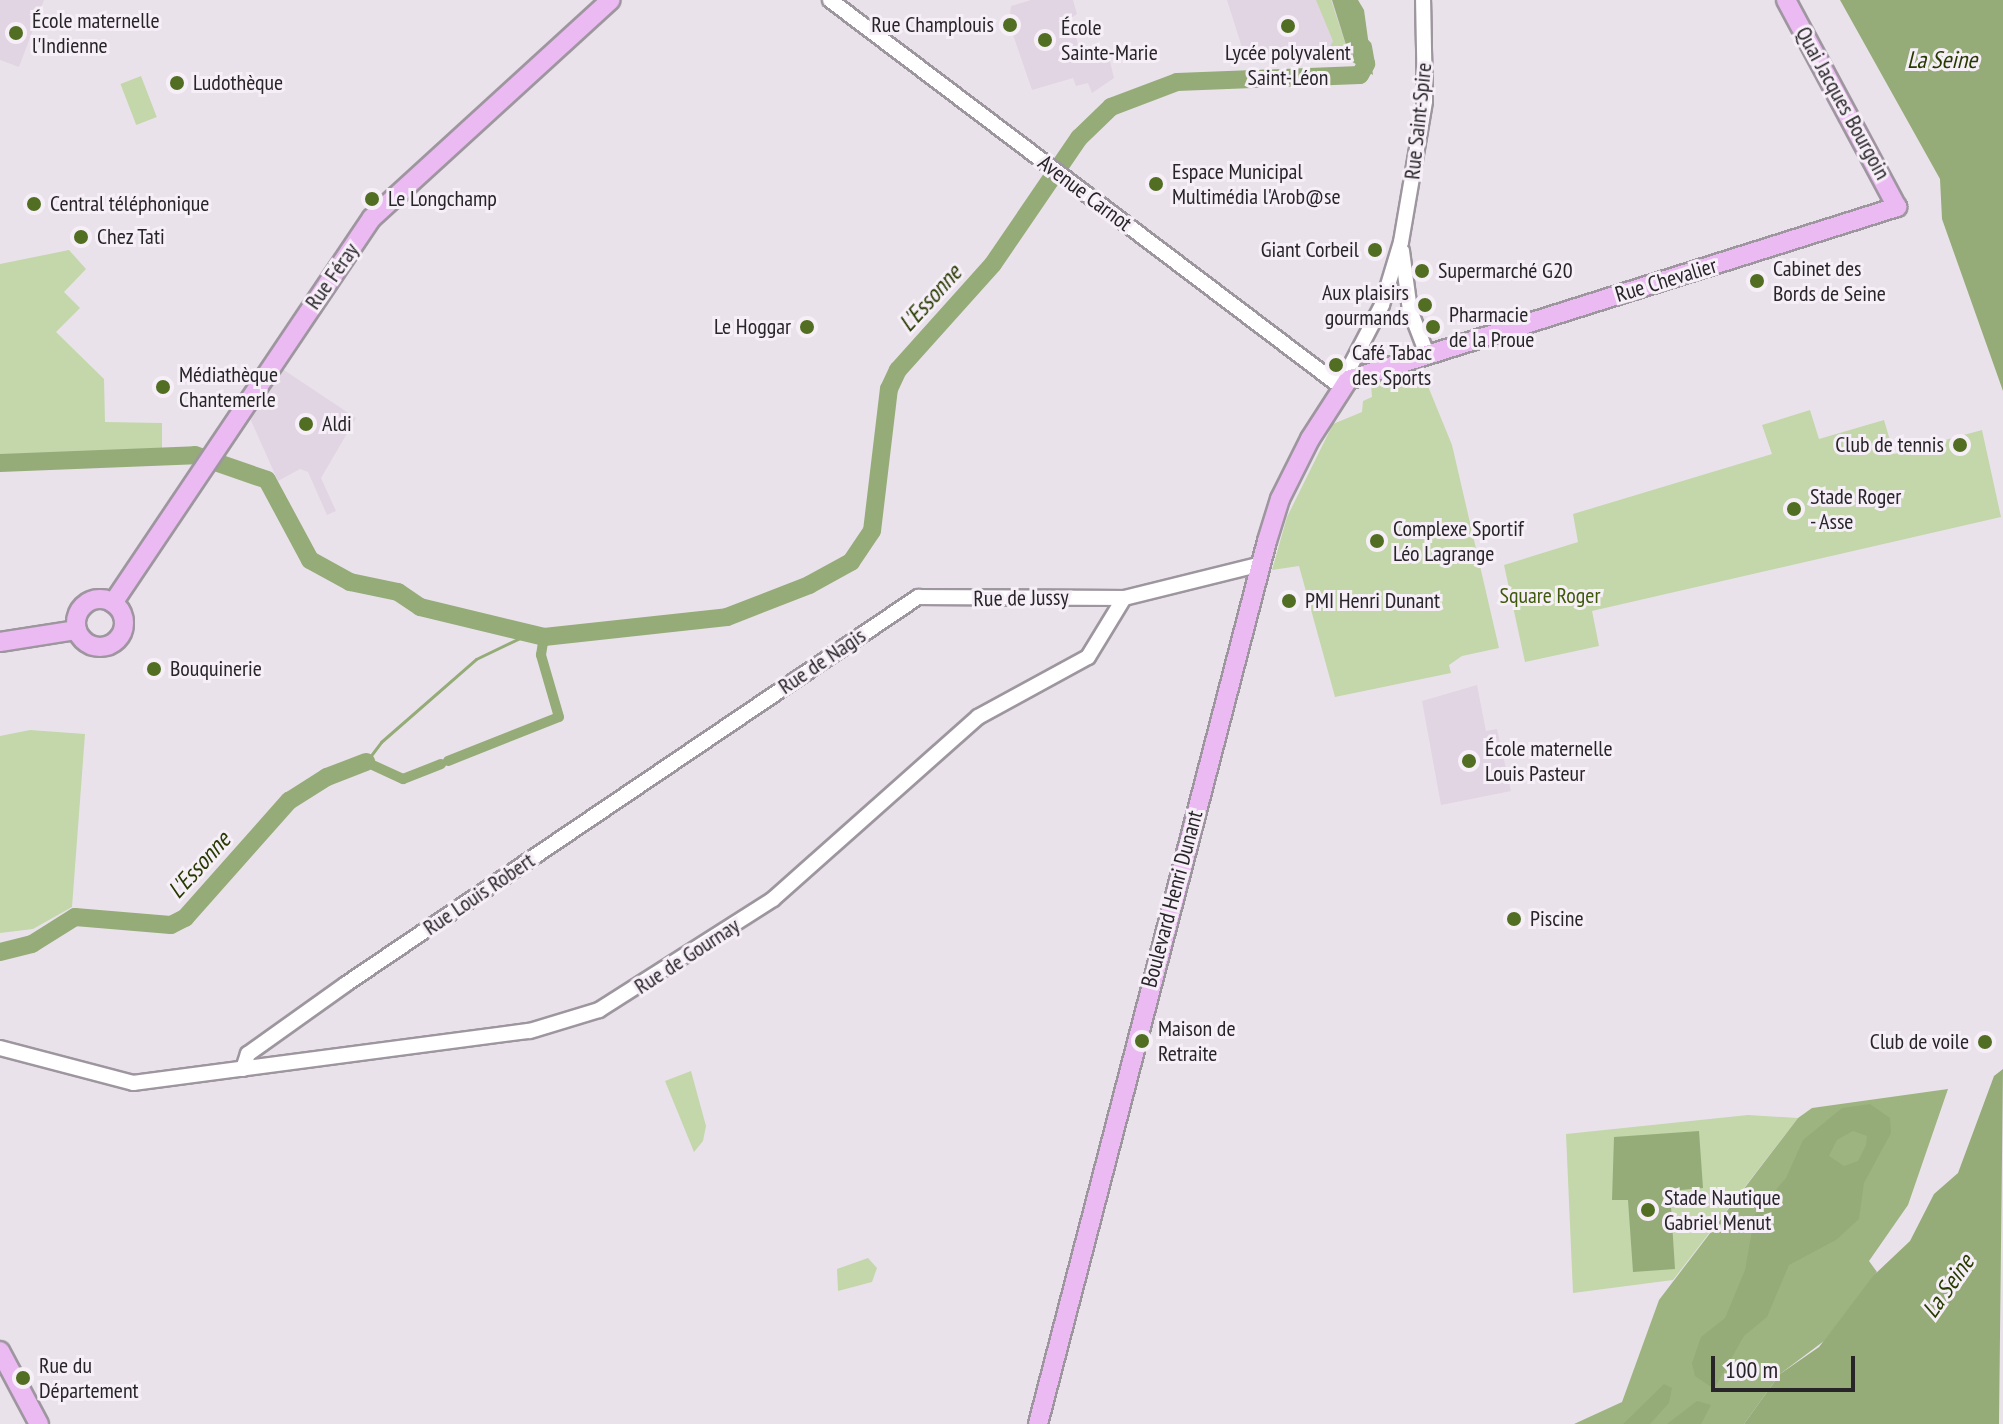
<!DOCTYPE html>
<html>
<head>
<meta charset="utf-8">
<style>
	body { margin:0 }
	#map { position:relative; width:2003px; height:1424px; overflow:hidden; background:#eae2eb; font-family:"PT Sans Narrow",sans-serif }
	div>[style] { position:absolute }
	.built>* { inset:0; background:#e1d4e3 }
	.green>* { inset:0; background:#c3d7aa; transform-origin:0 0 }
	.forest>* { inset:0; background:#9db480 }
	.water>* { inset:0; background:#95ac78 }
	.stream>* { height:3px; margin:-1.5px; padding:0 1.5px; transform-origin:1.5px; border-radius:1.5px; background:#95ac78 }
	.canal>* { height:10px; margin:-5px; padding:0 5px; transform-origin:5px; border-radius:5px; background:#95ac78 }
	.river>* { height:18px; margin:-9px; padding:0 9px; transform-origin:9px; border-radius:9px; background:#95ac78 }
	.roads { filter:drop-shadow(2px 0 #9e969f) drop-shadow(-2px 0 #9e969f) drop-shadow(0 2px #9e969f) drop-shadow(0 -2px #9e969f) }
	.minor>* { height:14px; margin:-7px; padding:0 7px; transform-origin:7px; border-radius:7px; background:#fff }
	.major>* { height:18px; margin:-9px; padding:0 9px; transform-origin:9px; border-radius:9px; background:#ecbaf3 }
	.major>.ring { margin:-9px; padding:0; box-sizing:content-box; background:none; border:18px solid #ecbaf3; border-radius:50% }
	.dots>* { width:22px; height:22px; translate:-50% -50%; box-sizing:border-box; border:4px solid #f7eff8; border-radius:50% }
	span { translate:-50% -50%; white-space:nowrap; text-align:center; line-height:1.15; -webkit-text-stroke:6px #f7eff8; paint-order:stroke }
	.poi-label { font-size:22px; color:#282529 }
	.left { translate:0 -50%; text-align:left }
	.right { translate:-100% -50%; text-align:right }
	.street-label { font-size:22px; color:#282529 }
	.park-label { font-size:22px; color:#3e5908 }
	.water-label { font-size:24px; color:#273b00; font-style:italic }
	.scale { position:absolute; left:1711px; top:1356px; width:144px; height:36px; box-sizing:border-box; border:4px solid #282529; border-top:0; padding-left:10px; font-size:24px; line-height:28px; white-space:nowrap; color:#282529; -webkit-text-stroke:6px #f7eff8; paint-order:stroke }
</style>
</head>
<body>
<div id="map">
	<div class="built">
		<div style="clip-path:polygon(0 0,44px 0,19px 67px,0 60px)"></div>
		<div style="clip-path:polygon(1031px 0,1073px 0,1077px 14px,1071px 18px,1081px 56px,1107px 49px,1114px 78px,1092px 93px,1088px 83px,1076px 86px,1073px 78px,1032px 90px,1009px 23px,1011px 6px)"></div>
		<div style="clip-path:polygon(1227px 0,1332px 0,1351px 61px,1337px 53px,1245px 57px)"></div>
		<div style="clip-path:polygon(281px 368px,356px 418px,321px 478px,336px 511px,327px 515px,308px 472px,300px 469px,278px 481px,249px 416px)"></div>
		<div style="clip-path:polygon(1477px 685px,1486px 731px,1497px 729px,1511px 791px,1441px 805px,1422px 701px)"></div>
	</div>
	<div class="green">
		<div style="clip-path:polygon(1316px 0,1331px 0,1351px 61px,1326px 54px,1333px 41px)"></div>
		<div style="left:141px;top:76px;width:44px;height:22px;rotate:69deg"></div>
		<div style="clip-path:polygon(69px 250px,86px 269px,64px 292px,80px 308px,56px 332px,104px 379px,105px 422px,162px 423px,162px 451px,0 457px,0 264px)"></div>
		<div style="clip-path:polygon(1421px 369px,1452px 445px,1499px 648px,1462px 656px,1449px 665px,1451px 673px,1335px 697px,1299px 566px,1272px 570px,1287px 517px,1333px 424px,1362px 412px,1363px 401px,1372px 397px,1371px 385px)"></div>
		<div style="clip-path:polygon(1810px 410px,1819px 439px,1884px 420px,1894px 454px,1982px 430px,2001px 517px,1592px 611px,1599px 646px,1525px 662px,1504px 565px,1578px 542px,1573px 514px,1772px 454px,1762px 425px)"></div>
		<div style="clip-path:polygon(30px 730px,85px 734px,72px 907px,33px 929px,0 933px,0 736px)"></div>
		<div style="clip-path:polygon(691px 1071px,706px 1126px,703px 1141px,694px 1152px,665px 1081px)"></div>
		<div style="clip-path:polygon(1748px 1115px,1798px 1118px,1673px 1280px,1573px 1293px,1566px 1134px)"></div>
		<div style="clip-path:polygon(868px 1258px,877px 1268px,872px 1282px,838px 1291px,837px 1269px)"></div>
	</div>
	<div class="forest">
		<div style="clip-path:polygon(1948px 1089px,1908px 1205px,1869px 1261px,1877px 1272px,1824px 1341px,1780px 1374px,1744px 1424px,1574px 1424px,1622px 1402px,1659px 1300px,1798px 1118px,1812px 1108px)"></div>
	</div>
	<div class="water">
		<div style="clip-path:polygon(1332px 0,1358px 0,1364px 10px,1373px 75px,1351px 61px)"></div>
		<div style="clip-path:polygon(1840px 0,2003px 0,2003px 391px,1942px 219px,1940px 179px)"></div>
		<div style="clip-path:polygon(2003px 1069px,1999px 1424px,1744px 1424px,1780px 1374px,1819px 1347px,1873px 1276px,1910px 1241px,1934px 1194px,1958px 1173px,1994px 1076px)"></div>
		<div style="clip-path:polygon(evenodd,1870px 1104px,1890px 1118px,1891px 1133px,1864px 1183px,1859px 1219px,1836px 1240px,1789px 1265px,1767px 1317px,1744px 1336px,1714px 1389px,1695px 1376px,1692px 1363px,1701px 1337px,1725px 1318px,1745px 1270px,1755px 1214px,1786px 1178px,1803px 1140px,1842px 1108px,1870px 1104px,1853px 1131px,1867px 1136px,1866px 1145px,1858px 1161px,1844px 1166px,1829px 1156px,1837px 1140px,1853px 1131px)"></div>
		<div style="clip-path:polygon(1699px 1131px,1703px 1188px,1670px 1191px,1675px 1269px,1633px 1272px,1628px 1200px,1612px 1200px,1614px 1137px)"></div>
		<div style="clip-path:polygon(1664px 1384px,1672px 1388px,1669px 1403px,1650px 1424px,1623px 1424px)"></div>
		<div style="clip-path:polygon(1697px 1401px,1711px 1405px,1701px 1424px,1667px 1424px)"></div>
	</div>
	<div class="stream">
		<div style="left:366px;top:762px;width:25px;rotate:-53deg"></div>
		<div style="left:381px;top:742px;width:126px;rotate:-41.1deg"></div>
		<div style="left:476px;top:659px;width:53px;rotate:-25.6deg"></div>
		<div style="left:524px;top:636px;width:20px;rotate:3deg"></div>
	</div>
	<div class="canal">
		<div style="left:448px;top:761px;width:119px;rotate:-21.6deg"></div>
		<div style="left:559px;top:717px;width:65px;rotate:-106.2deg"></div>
		<div style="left:541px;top:655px;width:18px;rotate:-81deg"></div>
		<div style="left:366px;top:762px;width:41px;rotate:24.7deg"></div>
		<div style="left:403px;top:779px;width:41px;rotate:-21.5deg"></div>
	</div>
	<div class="river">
		<div style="left:0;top:463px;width:195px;rotate:-2.3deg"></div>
		<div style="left:195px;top:455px;width:76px;rotate:19.1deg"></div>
		<div style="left:267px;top:480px;width:91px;rotate:61.7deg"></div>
		<div style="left:310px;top:560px;width:46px;rotate:28.8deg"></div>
		<div style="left:350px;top:582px;width:49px;rotate:11.8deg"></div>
		<div style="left:398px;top:592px;width:27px;rotate:34deg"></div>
		<div style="left:420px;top:607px;width:128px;rotate:13.6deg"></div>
		<div style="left:544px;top:637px;width:184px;rotate:-6.2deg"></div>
		<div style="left:727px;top:617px;width:88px;rotate:-21.3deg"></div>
		<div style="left:809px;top:585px;width:48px;rotate:-28.7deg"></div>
		<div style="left:851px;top:562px;width:37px;rotate:-56deg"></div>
		<div style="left:872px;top:531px;width:143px;rotate:-83.2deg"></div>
		<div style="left:889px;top:389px;width:21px;rotate:-65deg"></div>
		<div style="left:898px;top:370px;width:142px;rotate:-48.1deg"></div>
		<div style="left:993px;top:264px;width:153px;rotate:-55.7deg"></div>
		<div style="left:1079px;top:138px;width:45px;rotate:-44.1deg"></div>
		<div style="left:1111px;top:107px;width:71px;rotate:-20.7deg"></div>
		<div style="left:1177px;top:82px;width:183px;rotate:-2.2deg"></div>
		<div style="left:1360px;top:75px;width:13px;rotate:-61deg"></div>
		<div style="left:1366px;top:64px;width:17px;rotate:-100deg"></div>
		<div style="left:0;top:952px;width:33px;rotate:-14deg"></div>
		<div style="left:32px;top:944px;width:51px;rotate:-32.1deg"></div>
		<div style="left:75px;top:917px;width:96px;rotate:4.8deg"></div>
		<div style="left:171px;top:925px;width:16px;rotate:-27deg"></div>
		<div style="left:185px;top:918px;width:157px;rotate:-48.4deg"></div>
		<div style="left:289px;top:801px;width:45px;rotate:-32.3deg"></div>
		<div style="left:327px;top:777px;width:42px;rotate:-21deg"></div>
	</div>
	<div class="roads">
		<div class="minor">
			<div style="left:830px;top:0;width:640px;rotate:37.12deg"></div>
			<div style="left:1340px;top:386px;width:91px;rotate:-62.6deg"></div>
			<div style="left:1382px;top:305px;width:66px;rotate:-73.2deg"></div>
			<div style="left:1401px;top:242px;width:143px;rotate:-80.3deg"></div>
			<div style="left:1425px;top:101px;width:101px;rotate:-91.1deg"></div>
			<div style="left:1402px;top:251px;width:60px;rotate:82.3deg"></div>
			<div style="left:1410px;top:310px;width:47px;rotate:68.9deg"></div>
			<div style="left:0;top:1048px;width:138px;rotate:14.7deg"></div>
			<div style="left:133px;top:1083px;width:400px;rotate:-7.5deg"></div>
			<div style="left:530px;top:1031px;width:72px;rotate:-16.9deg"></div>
			<div style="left:599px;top:1010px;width:206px;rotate:-32.5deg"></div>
			<div style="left:773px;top:899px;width:274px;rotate:-41.6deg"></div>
			<div style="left:978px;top:717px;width:125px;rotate:-28.6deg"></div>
			<div style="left:1088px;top:657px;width:69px;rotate:-58.6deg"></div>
			<div style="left:1124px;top:598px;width:141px;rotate:-13.9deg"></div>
			<div style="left:243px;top:1069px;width:16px;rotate:-72deg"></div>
			<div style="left:248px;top:1054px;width:120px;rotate:-35.5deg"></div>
			<div style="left:346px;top:984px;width:691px;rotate:-34.08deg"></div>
			<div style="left:918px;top:597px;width:206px;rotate:0.3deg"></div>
		</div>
		<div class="major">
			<div class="ring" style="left:76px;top:599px;width:30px;height:30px"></div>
			<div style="left:113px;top:603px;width:464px;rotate:-56.1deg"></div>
			<div style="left:372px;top:218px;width:323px;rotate:-42.4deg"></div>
			<div style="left:0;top:642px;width:78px;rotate:-8.9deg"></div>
			<div style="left:0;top:1351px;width:83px;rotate:61.9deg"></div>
			<div style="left:1038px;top:1424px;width:912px;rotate:-75.46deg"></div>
			<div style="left:1267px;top:541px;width:44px;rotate:-72.8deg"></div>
			<div style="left:1280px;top:499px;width:67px;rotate:-63.4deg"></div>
			<div style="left:1310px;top:439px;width:70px;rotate:-57.2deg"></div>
			<div style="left:1348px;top:380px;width:576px;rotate:-17.49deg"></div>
			<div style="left:1897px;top:207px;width:235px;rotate:-118.2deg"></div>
		</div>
	</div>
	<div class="dots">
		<div style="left:1010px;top:25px;background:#516e22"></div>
		<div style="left:1288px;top:26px;background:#516e22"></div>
		<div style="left:16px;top:33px;background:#516e22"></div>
		<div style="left:1045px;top:40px;background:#516e22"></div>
		<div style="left:177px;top:83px;background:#516e22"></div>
		<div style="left:1156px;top:184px;background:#516e22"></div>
		<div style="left:372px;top:199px;background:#516e22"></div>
		<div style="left:34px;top:204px;background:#516e22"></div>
		<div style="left:81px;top:237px;background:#516e22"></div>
		<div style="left:1375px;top:250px;background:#516e22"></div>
		<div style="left:1422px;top:271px;background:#516e22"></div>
		<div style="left:1757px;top:281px;background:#516e22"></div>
		<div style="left:1425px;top:305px;background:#516e22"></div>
		<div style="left:807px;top:327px;background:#516e22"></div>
		<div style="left:1433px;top:327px;background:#516e22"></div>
		<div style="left:1336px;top:365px;background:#516e22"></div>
		<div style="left:163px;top:387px;background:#516e22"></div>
		<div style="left:306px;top:424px;background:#516e22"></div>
		<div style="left:1960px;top:445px;background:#516e22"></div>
		<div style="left:1794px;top:509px;background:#516e22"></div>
		<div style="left:1377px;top:541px;background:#516e22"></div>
		<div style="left:1289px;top:601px;background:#516e22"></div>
		<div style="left:154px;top:669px;background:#516e22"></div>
		<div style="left:1469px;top:761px;background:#516e22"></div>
		<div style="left:1514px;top:919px;background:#516e22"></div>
		<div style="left:1142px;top:1041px;background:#516e22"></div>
		<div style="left:1985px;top:1042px;background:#516e22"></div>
		<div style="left:1648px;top:1210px;background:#516e22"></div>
		<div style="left:23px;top:1378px;background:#516e22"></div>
	</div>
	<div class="poi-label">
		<span class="left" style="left:32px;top:33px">École maternelle<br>l'Indienne</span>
		<span class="right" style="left:994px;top:25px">Rue Champlouis</span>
		<span class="left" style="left:1061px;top:40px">École<br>Sainte-Marie</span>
		<span style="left:1288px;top:65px">Lycée polyvalent<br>Saint-Léon</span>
		<span class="left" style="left:193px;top:83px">Ludothèque</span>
		<span class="left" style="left:1172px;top:184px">Espace Municipal<br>Multimédia l'Arob@se</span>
		<span class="left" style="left:388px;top:199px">Le Longchamp</span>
		<span class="left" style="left:50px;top:204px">Central téléphonique</span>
		<span class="left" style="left:97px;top:237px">Chez Tati</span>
		<span class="right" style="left:1359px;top:250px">Giant Corbeil</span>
		<span class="left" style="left:1773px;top:281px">Cabinet des<br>Bords de Seine</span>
		<span class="left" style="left:1438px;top:271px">Supermarché G20</span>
		<span class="right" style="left:1409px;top:305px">Aux plaisirs<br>gourmands</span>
		<span class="left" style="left:1449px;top:327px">Pharmacie<br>de la Proue</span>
		<span class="right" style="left:791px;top:327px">Le Hoggar</span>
		<span class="left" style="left:1352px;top:365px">Café Tabac<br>des Sports</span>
		<span class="left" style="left:179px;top:387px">Médiathèque<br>Chantemerle</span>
		<span class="left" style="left:322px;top:424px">Aldi</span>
		<span class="right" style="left:1944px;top:445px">Club de tennis</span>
		<span class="left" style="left:1810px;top:509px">Stade Roger<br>- Asse</span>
		<span class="left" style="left:1393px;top:541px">Complexe Sportif<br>Léo Lagrange</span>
		<span class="left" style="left:1305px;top:601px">PMI Henri Dunant</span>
		<span class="left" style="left:170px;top:669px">Bouquinerie</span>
		<span class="left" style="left:1485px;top:761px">École maternelle<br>Louis Pasteur</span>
		<span class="left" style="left:1530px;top:919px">Piscine</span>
		<span class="left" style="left:1158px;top:1041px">Maison de<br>Retraite</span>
		<span class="right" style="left:1969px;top:1042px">Club de voile</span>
		<span class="left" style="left:1664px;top:1210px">Stade Nautique<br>Gabriel Menut</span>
		<span class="left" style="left:39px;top:1378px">Rue du<br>Département</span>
	</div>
	<div class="street-label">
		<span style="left:1843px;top:103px;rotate:61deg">Quai Jacques Bourgoin</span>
		<span style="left:1418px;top:121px;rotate:-84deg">Rue Saint-Spire</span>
		<span style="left:1085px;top:193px;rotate:37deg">Avenue Carnot</span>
		<span style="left:332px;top:276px;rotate:-55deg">Rue Féray</span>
		<span style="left:1666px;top:280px;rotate:-17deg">Rue Chevalier</span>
		<span style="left:1021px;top:598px;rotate:-1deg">Rue de Jussy</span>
		<span style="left:822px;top:661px;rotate:-34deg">Rue de Nagis</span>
		<span style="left:479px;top:894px;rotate:-34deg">Rue Louis Robert</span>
		<span style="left:1172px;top:899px;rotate:-75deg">Boulevard Henri Dunant</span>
		<span style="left:687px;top:956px;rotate:-33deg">Rue de Gournay</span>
	</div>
	<div class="park-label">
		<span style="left:1550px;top:596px">Square Roger</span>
	</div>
	<div class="water-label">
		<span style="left:1942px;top:60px">La Seine</span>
		<span style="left:930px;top:298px;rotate:-48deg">L'Essonne</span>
		<span style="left:199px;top:865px;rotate:-48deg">L'Essonne</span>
		<span style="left:1948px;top:1286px;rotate:-55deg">La Seine</span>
	</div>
	<div class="scale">100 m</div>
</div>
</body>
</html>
